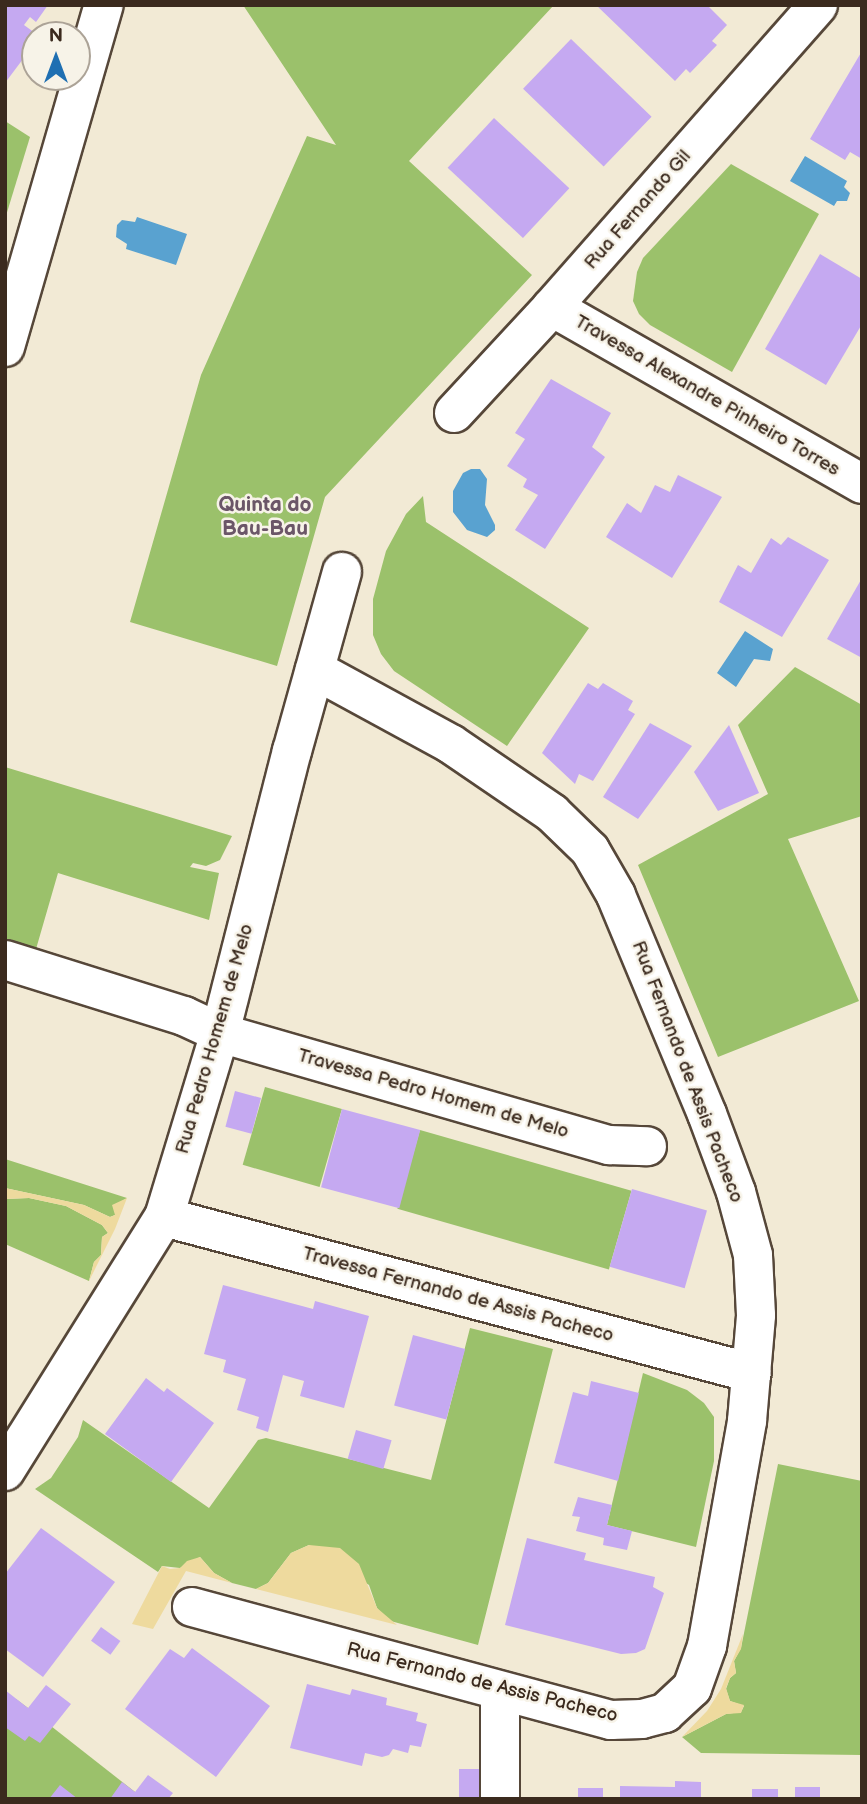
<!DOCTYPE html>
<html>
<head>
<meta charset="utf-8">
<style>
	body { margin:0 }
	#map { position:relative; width:867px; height:1804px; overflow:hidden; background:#f2ead5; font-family:"Balsamiq Sans",sans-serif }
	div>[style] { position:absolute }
	.green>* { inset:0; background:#9bc16b; transform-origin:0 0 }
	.sand>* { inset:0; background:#eeda9e }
	.water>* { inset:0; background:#59a2d0 }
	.building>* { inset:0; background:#c5a9f1; transform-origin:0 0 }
	.roads { filter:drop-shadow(2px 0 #564739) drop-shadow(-2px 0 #564739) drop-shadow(0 2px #564739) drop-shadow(0 -2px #564739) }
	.minor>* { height:38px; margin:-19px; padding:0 19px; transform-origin:19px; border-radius:19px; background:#fff }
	span { translate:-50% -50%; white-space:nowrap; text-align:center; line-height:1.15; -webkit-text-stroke:5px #f7f3e8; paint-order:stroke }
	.street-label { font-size:19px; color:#3b2a1e }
	.neighbourhood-label { font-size:21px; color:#6b5668; font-weight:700 }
	.frame { position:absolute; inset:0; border:7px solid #3b2a1e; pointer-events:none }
	.north { position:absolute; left:21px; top:21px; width:70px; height:70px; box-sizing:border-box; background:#f7f3e8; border:2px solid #aca397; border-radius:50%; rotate:0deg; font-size:19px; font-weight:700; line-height:28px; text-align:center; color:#3b2a1e }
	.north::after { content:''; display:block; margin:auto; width:24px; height:32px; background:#1f6fb2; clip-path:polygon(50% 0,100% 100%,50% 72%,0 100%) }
</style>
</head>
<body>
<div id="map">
	<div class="green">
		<div style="clip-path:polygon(243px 5px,554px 5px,409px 161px,532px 275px,325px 497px,277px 666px,130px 622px,201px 375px,307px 136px,336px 145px)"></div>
		<div style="clip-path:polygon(5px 121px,30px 137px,5px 219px)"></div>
		<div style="clip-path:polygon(731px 164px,819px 214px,732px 372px,650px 325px,639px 314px,633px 301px,637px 272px,643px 258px)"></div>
		<div style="clip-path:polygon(423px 496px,426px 522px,589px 628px,507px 746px,394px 671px,381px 654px,373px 635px,373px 599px,386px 551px,406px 514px)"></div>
		<div style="clip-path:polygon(795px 667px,862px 705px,862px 816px,788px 839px,859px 1001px,718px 1057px,638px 865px,768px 794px,738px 725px)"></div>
		<div style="clip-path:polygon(5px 767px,232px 836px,220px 860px,206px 866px,193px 863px,190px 867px,219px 873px,209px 920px,58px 873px,34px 956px,5px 947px)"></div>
		<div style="left:265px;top:1087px;width:80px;height:81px;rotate:16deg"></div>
		<div style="left:420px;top:1130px;width:220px;height:82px;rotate:16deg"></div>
		<div style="clip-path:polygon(5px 1159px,127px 1198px,119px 1203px,115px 1215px,110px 1217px,84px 1205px,5px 1188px)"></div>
		<div style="clip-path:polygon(29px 1198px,66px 1206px,102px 1225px,108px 1233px,102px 1237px,101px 1255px,94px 1262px,89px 1281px,5px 1244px,5px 1199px)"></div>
		<div style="clip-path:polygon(470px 1328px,553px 1349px,478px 1645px,387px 1620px,377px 1608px,369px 1585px,309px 1545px,291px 1553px,268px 1583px,256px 1589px,232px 1583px,214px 1573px,200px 1557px,180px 1568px,162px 1566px,158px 1572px,35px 1489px,51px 1478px,78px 1437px,83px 1420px,209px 1508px,258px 1440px,266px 1438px,431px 1480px)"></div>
		<div style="clip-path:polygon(643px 1373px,687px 1390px,704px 1403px,714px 1417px,714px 1461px,696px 1547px,607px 1525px)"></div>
		<div style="clip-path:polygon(778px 1464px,862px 1481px,862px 1755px,701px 1753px,682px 1737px,726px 1714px,741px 1712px,744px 1706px,730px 1701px,726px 1689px,730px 1678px,736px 1673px,734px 1661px,741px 1648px)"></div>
		<div style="clip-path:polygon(16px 1699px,28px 1708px,144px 1799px,5px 1799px,5px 1713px)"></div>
	</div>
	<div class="sand">
		<div style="clip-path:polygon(5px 1188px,84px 1205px,110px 1217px,115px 1215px,112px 1205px,127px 1198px,115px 1229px,89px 1281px,94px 1262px,101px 1255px,102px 1237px,108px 1233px,102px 1225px,66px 1206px,29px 1198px,5px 1199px)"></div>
		<div style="clip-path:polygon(309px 1545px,340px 1548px,359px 1564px,377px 1608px,397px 1625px,256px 1589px,268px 1583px,291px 1553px)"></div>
		<div style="clip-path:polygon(200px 1557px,214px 1573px,232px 1583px,186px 1571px,153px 1629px,132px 1624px,162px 1566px,170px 1569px,180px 1568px,187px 1561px)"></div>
		<div style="clip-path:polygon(743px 1634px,741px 1649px,734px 1661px,736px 1673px,730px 1678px,726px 1688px,730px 1701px,744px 1705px,741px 1713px,726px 1714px,682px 1737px,707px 1711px,721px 1689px)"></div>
	</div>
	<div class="water">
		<div style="clip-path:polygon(805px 156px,847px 181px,844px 187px,850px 193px,847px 201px,837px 201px,834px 206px,790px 181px)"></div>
		<div style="clip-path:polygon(137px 217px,187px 234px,176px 265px,126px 249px,127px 244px,116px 237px,117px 225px,122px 220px,135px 222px)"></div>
		<div style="clip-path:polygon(471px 469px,480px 469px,487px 479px,485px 505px,495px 525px,495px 530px,487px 537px,467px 530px,453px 512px,453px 491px,463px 473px)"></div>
		<div style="clip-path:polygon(745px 631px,773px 649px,770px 661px,754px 659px,736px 687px,717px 673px)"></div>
	</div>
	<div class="building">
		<div style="clip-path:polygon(5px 5px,48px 5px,36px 22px,30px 17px,24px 25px,35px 33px,35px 43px,5px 83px)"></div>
		<div style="clip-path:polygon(596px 5px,707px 5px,727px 25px,712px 41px,717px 45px,690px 73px,686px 69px,675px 81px)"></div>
		<div style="left:571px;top:39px;width:112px;height:69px;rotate:44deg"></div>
		<div style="clip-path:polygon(862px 51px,862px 159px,850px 152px,845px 160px,810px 139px)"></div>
		<div style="left:494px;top:118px;width:103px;height:68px;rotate:43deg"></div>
		<div style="clip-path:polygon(820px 254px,862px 279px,862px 324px,826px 385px,765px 349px)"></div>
		<div style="clip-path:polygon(551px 379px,611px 413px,592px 447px,605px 457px,545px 549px,515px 530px,538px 495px,523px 487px,527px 479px,507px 466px,525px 439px,515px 433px)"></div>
		<div style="clip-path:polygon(678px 475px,722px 497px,672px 578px,606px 537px,627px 503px,641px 513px,655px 485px,670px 492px)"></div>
		<div style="clip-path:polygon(788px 537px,829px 560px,782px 637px,719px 602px,738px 565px,751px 573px,771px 538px,781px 545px)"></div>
		<div style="clip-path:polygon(862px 578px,862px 658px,827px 639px)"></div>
		<div style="clip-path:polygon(588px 683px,598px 689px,603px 683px,633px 701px,628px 710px,635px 714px,593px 781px,579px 774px,575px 784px,542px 753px)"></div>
		<div style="clip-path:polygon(650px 723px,692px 746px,638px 819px,603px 797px)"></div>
		<div style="clip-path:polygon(729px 725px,759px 793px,718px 811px,694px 772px)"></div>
		<div style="left:235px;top:1091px;width:27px;height:37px;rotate:15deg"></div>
		<div style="left:342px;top:1109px;width:81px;height:81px;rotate:15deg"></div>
		<div style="left:632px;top:1189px;width:78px;height:81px;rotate:16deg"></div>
		<div style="clip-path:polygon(223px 1285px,302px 1306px,313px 1309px,315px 1301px,369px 1316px,344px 1408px,300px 1396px,304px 1381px,283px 1375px,268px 1432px,256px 1428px,259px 1417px,237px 1410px,246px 1379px,223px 1372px,226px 1360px,204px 1354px)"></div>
		<div style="left:413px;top:1335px;width:54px;height:73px;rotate:15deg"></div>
		<div style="clip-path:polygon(146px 1378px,164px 1392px,167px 1388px,214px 1423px,171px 1482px,105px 1434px)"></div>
		<div style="clip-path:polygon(591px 1381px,639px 1393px,618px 1481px,554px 1463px,573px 1392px,588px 1396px)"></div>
		<div style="left:356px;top:1430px;width:37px;height:30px;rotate:16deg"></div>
		<div style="clip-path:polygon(578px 1497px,612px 1505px,607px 1525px,632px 1531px,627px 1550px,603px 1545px,604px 1538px,576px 1531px,580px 1517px,572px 1516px)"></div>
		<div style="clip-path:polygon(41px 1528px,115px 1582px,43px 1677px,5px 1649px,5px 1574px)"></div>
		<div style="clip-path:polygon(527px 1538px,586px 1553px,584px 1560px,655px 1577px,653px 1587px,664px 1593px,645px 1649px,636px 1653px,621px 1654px,505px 1625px)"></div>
		<div style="left:101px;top:1627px;width:24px;height:17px;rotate:36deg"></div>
		<div style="clip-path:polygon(192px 1648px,270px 1706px,216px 1777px,125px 1709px,170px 1649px,184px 1658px)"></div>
		<div style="clip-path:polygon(307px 1684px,350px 1695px,352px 1689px,387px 1698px,386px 1705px,418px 1713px,416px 1721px,427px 1724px,421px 1747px,410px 1745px,408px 1753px,393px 1749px,389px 1755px,382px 1757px,365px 1753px,362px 1766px,290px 1748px)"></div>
		<div style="clip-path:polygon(46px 1685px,71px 1704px,40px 1743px,29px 1736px,25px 1741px,5px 1727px,5px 1690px,28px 1708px)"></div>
		<div style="left:459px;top:1769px;width:31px;height:30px"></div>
		<div style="clip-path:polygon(148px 1775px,173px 1793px,168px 1799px,110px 1799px,122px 1782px,135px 1792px)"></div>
		<div style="clip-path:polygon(675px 1781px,701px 1782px,701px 1799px,620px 1799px,620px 1786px,675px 1787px)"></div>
		<div style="clip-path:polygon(60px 1785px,78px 1799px,49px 1799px)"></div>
		<div style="left:795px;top:1787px;width:25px;height:12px"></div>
		<div style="left:578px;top:1788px;width:25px;height:11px"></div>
		<div style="left:752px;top:1789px;width:26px;height:10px"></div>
	</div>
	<div class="roads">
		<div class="minor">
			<div style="left:552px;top:307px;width:357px;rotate:29.7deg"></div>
			<div style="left:5px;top:347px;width:356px;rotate:-73.9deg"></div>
			<div style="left:454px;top:413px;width:144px;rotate:-47.2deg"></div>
			<div style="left:552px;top:307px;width:402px;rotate:-48.6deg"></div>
			<div style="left:5px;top:960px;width:188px;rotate:17.4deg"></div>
			<div style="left:184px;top:1016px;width:40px;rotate:25deg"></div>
			<div style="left:220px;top:1033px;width:405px;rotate:16.1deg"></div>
			<div style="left:609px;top:1145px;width:38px;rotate:2deg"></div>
			<div style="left:164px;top:1217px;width:608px;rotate:14.86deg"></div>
			<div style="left:5px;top:1471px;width:300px;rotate:-58deg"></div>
			<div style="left:164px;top:1217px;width:192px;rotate:-73.1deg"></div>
			<div style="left:220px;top:1033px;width:291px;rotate:-75.7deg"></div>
			<div style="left:292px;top:751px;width:186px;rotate:-74.4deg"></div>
			<div style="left:192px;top:1607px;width:434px;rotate:15.1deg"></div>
			<div style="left:611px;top:1720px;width:31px;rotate:-2deg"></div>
			<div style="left:642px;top:1719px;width:24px;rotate:-15deg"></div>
			<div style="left:665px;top:1713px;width:37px;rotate:-43deg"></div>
			<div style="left:692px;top:1688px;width:45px;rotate:-70.3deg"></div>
			<div style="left:707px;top:1646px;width:229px;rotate:-79.9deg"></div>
			<div style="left:747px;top:1421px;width:106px;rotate:-85.1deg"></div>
			<div style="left:756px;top:1315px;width:60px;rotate:-92.9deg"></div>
			<div style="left:753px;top:1255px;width:65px;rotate:-105.1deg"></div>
			<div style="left:736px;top:1192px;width:83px;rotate:-110.4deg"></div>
			<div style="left:707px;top:1114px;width:237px;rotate:-112.6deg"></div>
			<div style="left:616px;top:895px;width:52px;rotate:-120deg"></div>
			<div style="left:590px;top:850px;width:53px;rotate:-135.8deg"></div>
			<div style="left:552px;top:813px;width:122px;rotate:-145.7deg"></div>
			<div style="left:451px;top:744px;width:155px;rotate:-151.4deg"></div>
			<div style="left:500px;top:1692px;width:107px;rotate:90deg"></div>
		</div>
	</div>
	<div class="street-label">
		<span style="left:638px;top:210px;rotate:-49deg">Rua Fernando Gil</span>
		<span style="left:707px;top:396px;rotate:30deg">Travessa Alexandre Pinheiro Torres</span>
		<span style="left:215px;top:1039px;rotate:-74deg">Rua Pedro Homem de Melo</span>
		<span style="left:687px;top:1072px;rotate:69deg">Rua Fernando de Assis Pacheco</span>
		<span style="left:433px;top:1094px;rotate:16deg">Travessa Pedro Homem de Melo</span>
		<span style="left:458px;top:1295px;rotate:15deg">Travessa Fernando de Assis Pacheco</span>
		<span style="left:482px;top:1683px;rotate:14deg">Rua Fernando de Assis Pacheco</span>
	</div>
	<div class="neighbourhood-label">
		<span style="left:265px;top:517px">Quinta do<br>Bau-Bau</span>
	</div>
	<div class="frame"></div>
	<div class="north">N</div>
</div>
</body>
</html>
